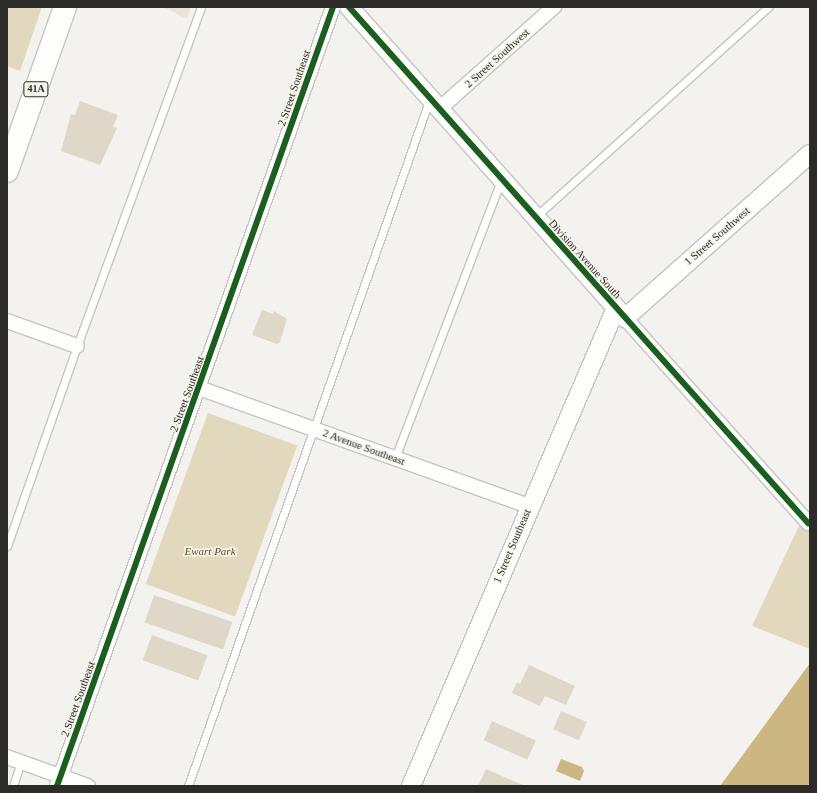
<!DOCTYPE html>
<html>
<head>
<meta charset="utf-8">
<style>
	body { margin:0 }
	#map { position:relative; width:817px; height:793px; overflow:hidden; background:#f3f2ee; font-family:"Times New Roman",serif }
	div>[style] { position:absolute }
	.built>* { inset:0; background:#e8e4db }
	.green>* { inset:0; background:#e2d8be; transform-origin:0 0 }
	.water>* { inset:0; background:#ccb681 }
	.building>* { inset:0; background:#dfd8c8; transform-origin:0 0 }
	.roads { filter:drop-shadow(1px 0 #c6c5c2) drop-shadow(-1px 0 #c6c5c2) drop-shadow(0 1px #c6c5c2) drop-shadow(0 -1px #c6c5c2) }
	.service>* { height:7px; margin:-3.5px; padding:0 3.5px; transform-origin:3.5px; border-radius:3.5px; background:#fdfdfc }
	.minor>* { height:14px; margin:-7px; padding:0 7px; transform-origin:7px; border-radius:7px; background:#fdfdfc }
	.tertiary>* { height:18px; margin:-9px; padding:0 9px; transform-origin:9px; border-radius:9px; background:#fdfdfc }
	.primary>* { height:22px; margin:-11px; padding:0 11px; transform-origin:11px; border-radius:11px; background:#fdfdfc }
	.cycleway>* { height:6px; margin:-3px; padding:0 3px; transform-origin:3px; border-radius:3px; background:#1b5e20 }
	span { translate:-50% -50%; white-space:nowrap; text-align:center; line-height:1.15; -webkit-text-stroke:3px #f6f3eb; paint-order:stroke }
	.shield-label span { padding:1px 3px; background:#f6f3eb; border:1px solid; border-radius:3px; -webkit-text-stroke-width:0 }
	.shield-label { font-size:10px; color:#2c2b28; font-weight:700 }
	.street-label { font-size:11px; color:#2c2b28 }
	.park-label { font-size:11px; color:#665017; font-style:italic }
	.frame { position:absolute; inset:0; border:8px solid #2c2b28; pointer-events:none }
</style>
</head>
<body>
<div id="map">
	<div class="built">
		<div style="clip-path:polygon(163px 7px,191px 7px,187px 19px)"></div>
	</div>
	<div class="green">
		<div style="clip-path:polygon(7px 7px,42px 7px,20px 71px,7px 66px)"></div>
		<div style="left:208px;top:413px;width:95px;height:182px;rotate:20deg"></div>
		<div style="clip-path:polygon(810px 515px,810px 649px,752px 626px,798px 528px)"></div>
	</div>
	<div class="water">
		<div style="clip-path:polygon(810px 663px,810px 786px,720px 786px,723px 782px)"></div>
		<div style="clip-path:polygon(561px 759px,582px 767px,584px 771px,580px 781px,556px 771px)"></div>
	</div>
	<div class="building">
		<div style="clip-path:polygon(80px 101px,118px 115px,113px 127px,117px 128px,100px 165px,61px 151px,71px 114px,75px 115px)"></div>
		<div style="clip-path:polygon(262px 310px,273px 314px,274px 311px,287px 319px,280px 342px,277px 344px,252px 335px)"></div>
		<div style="left:154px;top:595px;width:83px;height:29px;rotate:19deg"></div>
		<div style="left:152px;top:635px;width:59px;height:27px;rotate:20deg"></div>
		<div style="clip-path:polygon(529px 665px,575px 686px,566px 705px,545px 696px,540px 706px,512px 693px,517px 682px,520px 684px)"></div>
		<div style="left:561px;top:711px;width:28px;height:20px;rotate:23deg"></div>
		<div style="left:492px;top:721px;width:48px;height:21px;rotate:24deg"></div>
		<div style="clip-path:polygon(486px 769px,525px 786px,478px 786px)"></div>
	</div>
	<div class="roads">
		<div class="service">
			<div style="left:535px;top:217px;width:314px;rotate:-42deg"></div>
			<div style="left:395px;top:458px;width:298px;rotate:-69.1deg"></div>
			<div style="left:7px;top:546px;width:212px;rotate:-70.7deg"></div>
			<div style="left:77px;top:346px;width:361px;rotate:-69.9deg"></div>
			<div style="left:13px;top:786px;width:25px;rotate:-72deg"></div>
			<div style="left:188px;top:786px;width:726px;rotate:-70.62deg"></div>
		</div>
		<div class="minor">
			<div style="left:439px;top:109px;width:154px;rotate:-41.6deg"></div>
			<div style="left:625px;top:318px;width:275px;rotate:48.2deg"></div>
			<div style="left:7px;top:321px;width:74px;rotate:19.7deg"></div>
			<div style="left:199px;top:388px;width:350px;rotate:19.7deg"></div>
			<div style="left:7px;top:757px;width:86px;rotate:19.7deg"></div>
			<div style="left:57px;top:786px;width:826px;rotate:-70.49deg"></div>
		</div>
		<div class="tertiary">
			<div style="left:349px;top:7px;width:416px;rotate:48.4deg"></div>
			<div style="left:625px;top:318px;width:247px;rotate:-41.6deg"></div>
			<div style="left:411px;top:786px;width:520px;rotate:-66.79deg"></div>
		</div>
		<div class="primary">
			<div style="left:7px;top:171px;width:174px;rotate:-70.5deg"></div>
		</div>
	</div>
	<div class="cycleway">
		<div style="left:349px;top:7px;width:691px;rotate:48.35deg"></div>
		<div style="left:57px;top:786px;width:826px;rotate:-70.49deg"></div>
	</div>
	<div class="shield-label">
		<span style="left:36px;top:89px">41A</span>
	</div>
	<div class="street-label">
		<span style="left:497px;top:58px;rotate:-42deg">2 Street Southwest</span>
		<span style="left:294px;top:88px;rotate:-71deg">2 Street Southeast</span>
		<span style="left:717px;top:236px;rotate:-41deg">1 Street Southwest</span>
		<span style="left:585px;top:259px;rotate:48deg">Division Avenue South</span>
		<span style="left:187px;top:394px;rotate:-70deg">2 Street Southeast</span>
		<span style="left:364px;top:447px;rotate:20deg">2 Avenue Southeast</span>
		<span style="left:512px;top:546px;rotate:-67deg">1 Street Southeast</span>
		<span style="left:78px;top:699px;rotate:-70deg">2 Street Southeast</span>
	</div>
	<div class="park-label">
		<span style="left:210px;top:551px">Ewart Park</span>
	</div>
	<div class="frame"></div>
</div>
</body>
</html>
